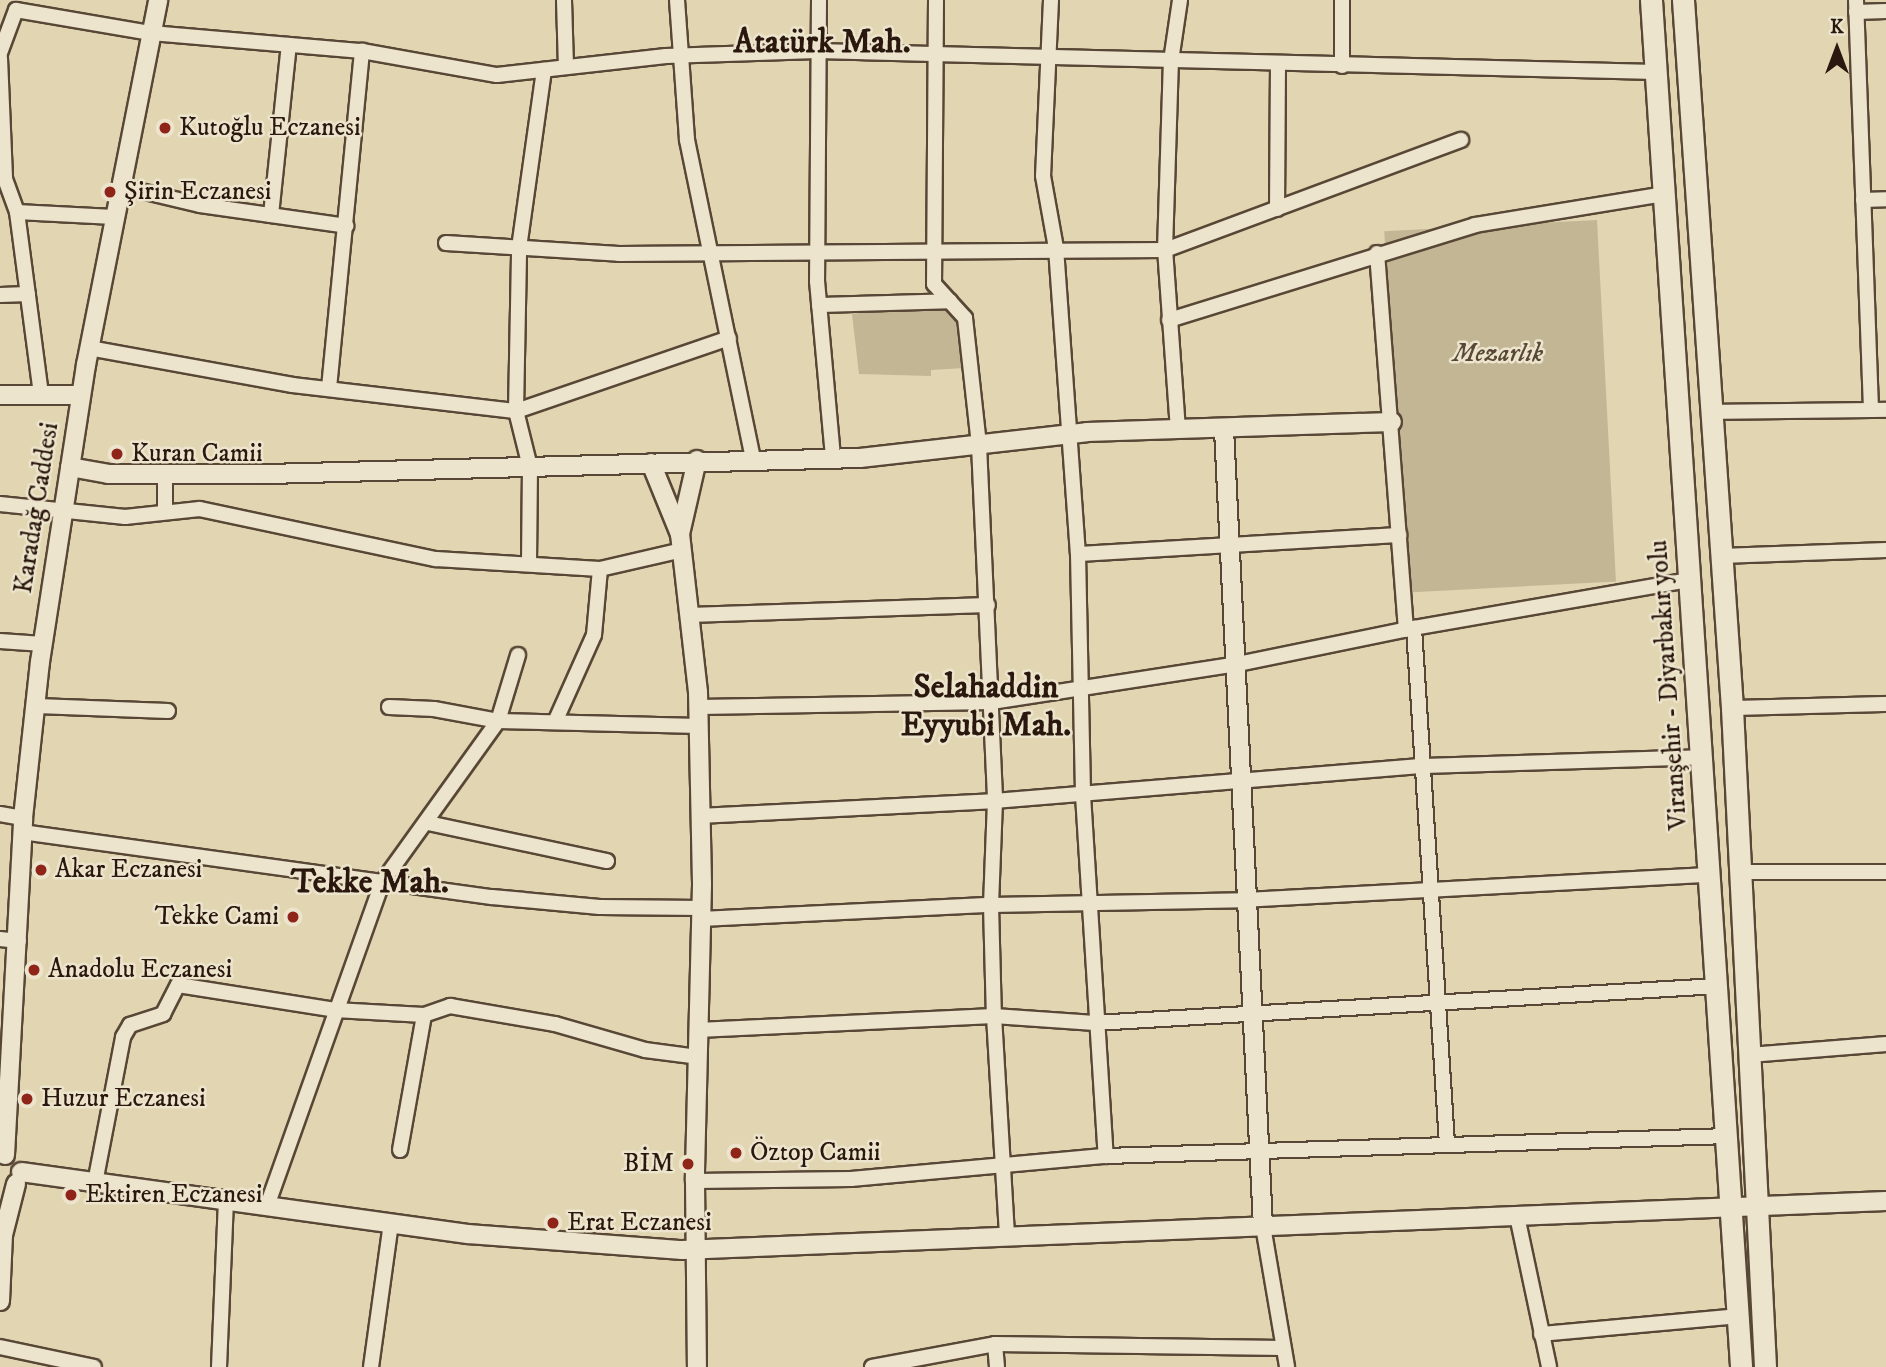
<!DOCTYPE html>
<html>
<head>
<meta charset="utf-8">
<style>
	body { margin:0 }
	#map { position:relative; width:1886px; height:1367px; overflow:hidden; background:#e1d6b1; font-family:"IM FELL DW Pica",serif }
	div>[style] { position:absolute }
	.green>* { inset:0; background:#c2b695; transform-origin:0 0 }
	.roads { filter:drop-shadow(2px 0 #584736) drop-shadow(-2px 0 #584736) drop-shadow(0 2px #584736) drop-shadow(0 -2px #584736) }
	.minor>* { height:14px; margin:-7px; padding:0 7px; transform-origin:7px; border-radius:7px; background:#ece4cc }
	.tertiary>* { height:18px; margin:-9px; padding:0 9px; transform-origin:9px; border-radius:9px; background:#ece4cc }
	.secondary>* { height:21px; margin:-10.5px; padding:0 10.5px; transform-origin:10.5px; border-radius:10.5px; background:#ece4cc }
	.dots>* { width:19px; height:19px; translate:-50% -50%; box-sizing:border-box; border:4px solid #ece4cc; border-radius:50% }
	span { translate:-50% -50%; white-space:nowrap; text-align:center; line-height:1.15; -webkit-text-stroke:5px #ece4cc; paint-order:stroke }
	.poi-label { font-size:26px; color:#2a170d }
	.left { translate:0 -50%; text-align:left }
	.right { translate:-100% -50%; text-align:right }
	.park-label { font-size:26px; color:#584736; font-style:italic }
	.street-label { font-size:26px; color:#2a170d }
	.district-label { font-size:33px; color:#2a170d; font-weight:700 }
	.north { position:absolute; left:1802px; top:14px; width:70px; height:70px; -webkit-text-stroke:5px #ece4cc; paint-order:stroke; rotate:0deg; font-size:19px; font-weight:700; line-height:28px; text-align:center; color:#2a170d }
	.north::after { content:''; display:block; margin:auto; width:24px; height:32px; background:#2a170d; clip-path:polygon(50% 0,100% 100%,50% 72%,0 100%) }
</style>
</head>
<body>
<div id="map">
	<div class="green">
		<div style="left:1597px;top:220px;width:362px;height:213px;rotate:87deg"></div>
		<div style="clip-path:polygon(934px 303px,958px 317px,964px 368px,931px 370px,931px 376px,859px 374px,852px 314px)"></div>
	</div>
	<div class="roads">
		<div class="minor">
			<div style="left:564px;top:0;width:67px;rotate:88.3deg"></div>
			<div style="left:677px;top:0;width:140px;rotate:85.9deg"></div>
			<div style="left:687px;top:140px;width:326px;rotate:78.3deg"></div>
			<div style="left:819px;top:0;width:281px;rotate:90.4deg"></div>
			<div style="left:817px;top:281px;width:178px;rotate:84.8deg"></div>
			<div style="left:936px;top:0;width:284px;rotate:90.4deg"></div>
			<div style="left:934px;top:284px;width:46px;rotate:47.6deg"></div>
			<div style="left:965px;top:318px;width:128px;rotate:83.7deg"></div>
			<div style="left:979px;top:445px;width:356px;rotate:87.4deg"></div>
			<div style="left:995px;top:801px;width:104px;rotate:92.2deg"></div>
			<div style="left:991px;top:905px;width:111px;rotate:88.5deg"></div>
			<div style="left:994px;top:1016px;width:222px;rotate:86.6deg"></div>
			<div style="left:1051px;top:0;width:176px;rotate:92.6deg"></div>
			<div style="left:1043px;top:176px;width:73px;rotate:79.8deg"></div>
			<div style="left:1056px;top:248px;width:307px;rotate:85.9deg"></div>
			<div style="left:1078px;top:554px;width:241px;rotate:88.8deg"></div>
			<div style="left:1083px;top:795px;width:362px;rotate:86.4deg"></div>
			<div style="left:1856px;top:0;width:410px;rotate:87.9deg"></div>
			<div style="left:1856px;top:12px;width:30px;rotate:-2deg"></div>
			<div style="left:0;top:53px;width:46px;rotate:-69.6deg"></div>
			<div style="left:16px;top:10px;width:137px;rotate:9.7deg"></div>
			<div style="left:151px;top:33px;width:212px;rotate:4.9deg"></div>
			<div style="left:362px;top:51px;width:137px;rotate:10.1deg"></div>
			<div style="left:497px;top:75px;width:170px;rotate:-6.4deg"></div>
			<div style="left:666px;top:56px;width:151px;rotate:-1.9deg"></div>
			<div style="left:817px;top:51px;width:839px;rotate:1.43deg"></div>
			<div style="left:0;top:58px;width:121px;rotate:87.6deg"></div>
			<div style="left:5px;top:179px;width:35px;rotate:70deg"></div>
			<div style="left:17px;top:212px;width:185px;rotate:82.5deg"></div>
			<div style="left:1342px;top:66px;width:66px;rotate:-90deg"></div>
			<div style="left:120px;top:186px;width:82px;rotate:13.4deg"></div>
			<div style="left:200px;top:205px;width:148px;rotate:8.1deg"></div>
			<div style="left:1863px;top:200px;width:23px;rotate:-2deg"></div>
			<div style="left:1277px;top:209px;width:145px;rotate:-89.6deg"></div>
			<div style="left:17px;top:212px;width:97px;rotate:3deg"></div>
			<div style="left:271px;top:215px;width:171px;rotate:-84deg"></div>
			<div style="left:446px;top:243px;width:173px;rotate:3.6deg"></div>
			<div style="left:619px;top:254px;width:546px;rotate:-0.42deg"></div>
			<div style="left:1165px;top:250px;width:316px;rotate:-20.4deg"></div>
			<div style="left:1377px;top:253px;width:378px;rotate:85.6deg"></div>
			<div style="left:0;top:295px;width:28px;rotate:-2deg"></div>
			<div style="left:819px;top:305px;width:131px;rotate:-1.7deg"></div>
			<div style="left:1169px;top:320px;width:320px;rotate:-17.2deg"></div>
			<div style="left:1475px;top:225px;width:192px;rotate:-9.3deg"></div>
			<div style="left:89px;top:348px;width:207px;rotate:10.3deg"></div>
			<div style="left:293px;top:385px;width:225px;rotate:6.7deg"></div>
			<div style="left:516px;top:411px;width:225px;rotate:-18.9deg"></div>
			<div style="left:329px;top:388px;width:339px;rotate:-84.4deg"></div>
			<div style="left:1711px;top:412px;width:175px;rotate:-0.7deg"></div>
			<div style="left:1178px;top:430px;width:180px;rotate:-94.1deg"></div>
			<div style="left:1165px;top:250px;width:189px;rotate:-88.2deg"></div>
			<div style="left:1171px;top:61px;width:62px;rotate:-81.6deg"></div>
			<div style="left:165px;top:474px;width:38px;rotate:90deg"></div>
			<div style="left:0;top:504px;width:126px;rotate:5.9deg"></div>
			<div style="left:125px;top:517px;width:75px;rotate:-6.1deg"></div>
			<div style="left:200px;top:509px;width:241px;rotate:12deg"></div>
			<div style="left:436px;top:559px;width:164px;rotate:3.5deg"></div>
			<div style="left:600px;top:569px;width:84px;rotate:-13deg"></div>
			<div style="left:1078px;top:554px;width:322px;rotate:-3.4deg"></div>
			<div style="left:1721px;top:556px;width:165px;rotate:-2.1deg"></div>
			<div style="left:529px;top:563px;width:96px;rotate:-89.4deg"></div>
			<div style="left:530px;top:467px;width:58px;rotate:-104deg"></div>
			<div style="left:516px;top:411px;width:163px;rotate:-88.9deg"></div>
			<div style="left:519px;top:248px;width:180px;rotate:-82deg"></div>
			<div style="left:689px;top:615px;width:299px;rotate:-1.9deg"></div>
			<div style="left:1414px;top:628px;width:517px;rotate:86.34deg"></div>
			<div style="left:0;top:641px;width:43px;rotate:4deg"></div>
			<div style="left:37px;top:706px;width:131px;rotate:2.2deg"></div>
			<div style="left:389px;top:707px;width:45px;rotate:2.5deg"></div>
			<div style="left:434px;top:709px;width:65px;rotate:10.6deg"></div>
			<div style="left:498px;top:721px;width:201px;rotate:1.4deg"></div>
			<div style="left:699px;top:707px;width:293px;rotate:-1deg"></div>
			<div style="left:992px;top:702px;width:249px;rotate:-8.8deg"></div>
			<div style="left:1238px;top:664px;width:180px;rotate:-11.6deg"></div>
			<div style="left:1414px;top:628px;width:280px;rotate:-9.9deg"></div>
			<div style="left:1732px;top:708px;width:154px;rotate:-1.5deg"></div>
			<div style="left:555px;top:722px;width:95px;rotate:-65.9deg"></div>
			<div style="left:594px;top:635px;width:66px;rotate:-84.8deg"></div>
			<div style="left:0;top:814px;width:23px;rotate:10deg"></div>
			<div style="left:701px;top:816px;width:294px;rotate:-2.9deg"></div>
			<div style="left:995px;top:801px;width:429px;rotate:-4.7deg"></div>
			<div style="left:1423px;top:766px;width:279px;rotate:-1.8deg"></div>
			<div style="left:428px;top:823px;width:183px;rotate:12deg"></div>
			<div style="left:22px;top:832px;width:474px;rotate:7.9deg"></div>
			<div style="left:492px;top:897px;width:108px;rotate:5.3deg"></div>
			<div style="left:600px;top:907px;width:101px;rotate:0.6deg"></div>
			<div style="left:1741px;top:872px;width:145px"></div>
			<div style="left:701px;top:919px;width:290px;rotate:-2.8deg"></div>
			<div style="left:991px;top:905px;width:253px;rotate:-1.1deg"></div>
			<div style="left:1244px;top:900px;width:467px;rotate:-3.1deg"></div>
			<div style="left:0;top:939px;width:19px;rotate:6deg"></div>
			<div style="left:698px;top:1030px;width:296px;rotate:-2.7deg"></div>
			<div style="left:994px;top:1016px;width:101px;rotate:4deg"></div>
			<div style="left:1095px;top:1023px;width:623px;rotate:-3.4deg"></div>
			<div style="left:1750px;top:1055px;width:136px;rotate:-4.6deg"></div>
			<div style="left:400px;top:1150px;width:137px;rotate:-79.9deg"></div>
			<div style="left:424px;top:1015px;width:28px;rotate:-19deg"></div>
			<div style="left:450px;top:1006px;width:107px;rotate:9.7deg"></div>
			<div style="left:555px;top:1024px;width:94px;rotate:16.1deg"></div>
			<div style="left:645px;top:1050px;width:53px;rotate:7.5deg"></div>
			<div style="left:695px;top:1181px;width:156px;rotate:-0.7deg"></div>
			<div style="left:851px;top:1179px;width:256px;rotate:-5.2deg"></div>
			<div style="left:1106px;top:1156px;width:621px;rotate:-1.84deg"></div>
			<div style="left:95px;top:1183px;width:149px;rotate:-79.1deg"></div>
			<div style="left:123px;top:1037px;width:14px;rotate:-60deg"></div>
			<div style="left:130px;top:1025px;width:35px;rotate:-18deg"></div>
			<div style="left:163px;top:1014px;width:33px;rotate:-63deg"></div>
			<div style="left:178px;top:985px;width:159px;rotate:9deg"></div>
			<div style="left:335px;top:1010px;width:89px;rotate:3.2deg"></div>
			<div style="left:267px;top:1206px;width:345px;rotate:-70.4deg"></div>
			<div style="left:383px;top:881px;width:197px;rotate:-54.3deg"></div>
			<div style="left:498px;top:721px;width:69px;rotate:-73.1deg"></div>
			<div style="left:1517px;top:1216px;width:154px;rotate:78deg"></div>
			<div style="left:1263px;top:1226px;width:143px;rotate:80.3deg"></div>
			<div style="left:1541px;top:1334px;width:198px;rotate:-5.2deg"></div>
			<div style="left:995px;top:1344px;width:23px;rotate:85deg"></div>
			<div style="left:0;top:1347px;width:96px;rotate:12deg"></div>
			<div style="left:219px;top:1367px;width:166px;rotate:-87.6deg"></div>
			<div style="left:371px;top:1367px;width:145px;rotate:-82.1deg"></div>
			<div style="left:872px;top:1367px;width:125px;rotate:-10.6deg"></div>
			<div style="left:995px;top:1344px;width:288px;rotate:0.8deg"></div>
		</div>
		<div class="tertiary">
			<div style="left:0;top:395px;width:81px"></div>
			<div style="left:1224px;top:429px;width:798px;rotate:87.2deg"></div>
			<div style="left:651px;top:463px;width:77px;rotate:67.8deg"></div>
			<div style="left:680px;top:534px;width:159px;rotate:83.5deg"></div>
			<div style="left:698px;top:692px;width:193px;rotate:88.8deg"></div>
			<div style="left:702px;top:885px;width:296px;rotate:91.4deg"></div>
			<div style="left:695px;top:1181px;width:186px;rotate:89.4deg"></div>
			<div style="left:70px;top:467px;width:39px;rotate:10deg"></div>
			<div style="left:108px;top:474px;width:160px"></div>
			<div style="left:268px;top:474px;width:592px;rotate:-1.55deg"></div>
			<div style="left:860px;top:458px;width:228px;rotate:-6.5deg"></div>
			<div style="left:1087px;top:432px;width:305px;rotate:-1.9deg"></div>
			<div style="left:680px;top:534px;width:76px;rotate:-77.1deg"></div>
			<div style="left:5px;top:1155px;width:337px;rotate:-86.9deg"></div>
			<div style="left:23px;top:818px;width:157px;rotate:-83.8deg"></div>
			<div style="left:40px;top:662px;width:301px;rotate:-81.2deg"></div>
			<div style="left:86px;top:365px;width:372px;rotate:-78.8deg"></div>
			<div style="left:21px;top:1172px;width:451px;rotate:7.9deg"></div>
			<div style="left:468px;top:1234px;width:215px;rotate:4.3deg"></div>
			<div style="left:682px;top:1250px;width:1205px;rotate:-2.33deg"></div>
			<div style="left:0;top:1301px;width:66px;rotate:-87.4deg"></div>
			<div style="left:3px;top:1235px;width:53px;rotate:-75.7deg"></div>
		</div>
		<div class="secondary">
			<div style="left:1651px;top:0;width:1370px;rotate:86.23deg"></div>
			<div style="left:1683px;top:0;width:710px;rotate:86.04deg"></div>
			<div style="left:1732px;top:708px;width:660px;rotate:87.13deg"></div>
		</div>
	</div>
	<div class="dots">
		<div style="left:165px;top:128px;background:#8f2418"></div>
		<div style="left:110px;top:192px;background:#8f2418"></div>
		<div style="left:117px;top:454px;background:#8f2418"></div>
		<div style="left:41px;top:870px;background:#8f2418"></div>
		<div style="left:293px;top:917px;background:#8f2418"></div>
		<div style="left:34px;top:970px;background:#8f2418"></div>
		<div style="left:27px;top:1099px;background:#8f2418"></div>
		<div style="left:736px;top:1153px;background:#8f2418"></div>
		<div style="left:688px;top:1164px;background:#8f2418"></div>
		<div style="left:71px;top:1195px;background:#8f2418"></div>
		<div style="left:553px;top:1223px;background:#8f2418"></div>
	</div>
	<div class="poi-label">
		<span class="left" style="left:179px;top:128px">Kutoğlu Eczanesi</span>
		<span class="left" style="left:124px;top:192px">Şirin Eczanesi</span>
		<span class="left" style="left:131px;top:454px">Kuran Camii</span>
		<span class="left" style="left:55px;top:870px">Akar Eczanesi</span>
		<span class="right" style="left:279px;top:917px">Tekke Cami</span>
		<span class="left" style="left:48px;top:970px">Anadolu Eczanesi</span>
		<span class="left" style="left:41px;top:1099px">Huzur Eczanesi</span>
		<span class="left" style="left:750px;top:1153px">Öztop Camii</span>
		<span class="right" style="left:674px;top:1164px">BİM</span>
		<span class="left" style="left:85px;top:1195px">Ektiren Eczanesi</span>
		<span class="left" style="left:567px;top:1223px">Erat Eczanesi</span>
	</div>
	<div class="park-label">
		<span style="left:1498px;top:354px">Mezarlık</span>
	</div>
	<div class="street-label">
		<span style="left:37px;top:508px;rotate:-81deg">Karadağ Caddesi</span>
		<span style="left:1669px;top:685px;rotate:-94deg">Viranşehir - Diyarbakır yolu</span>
	</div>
	<div class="district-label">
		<span style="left:822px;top:43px">Atatürk Mah.</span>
		<span style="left:986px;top:707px">Selahaddin<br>Eyyubi Mah.</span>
		<span style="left:370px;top:883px">Tekke Mah.</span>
	</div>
	<div class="north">K</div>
</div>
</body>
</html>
